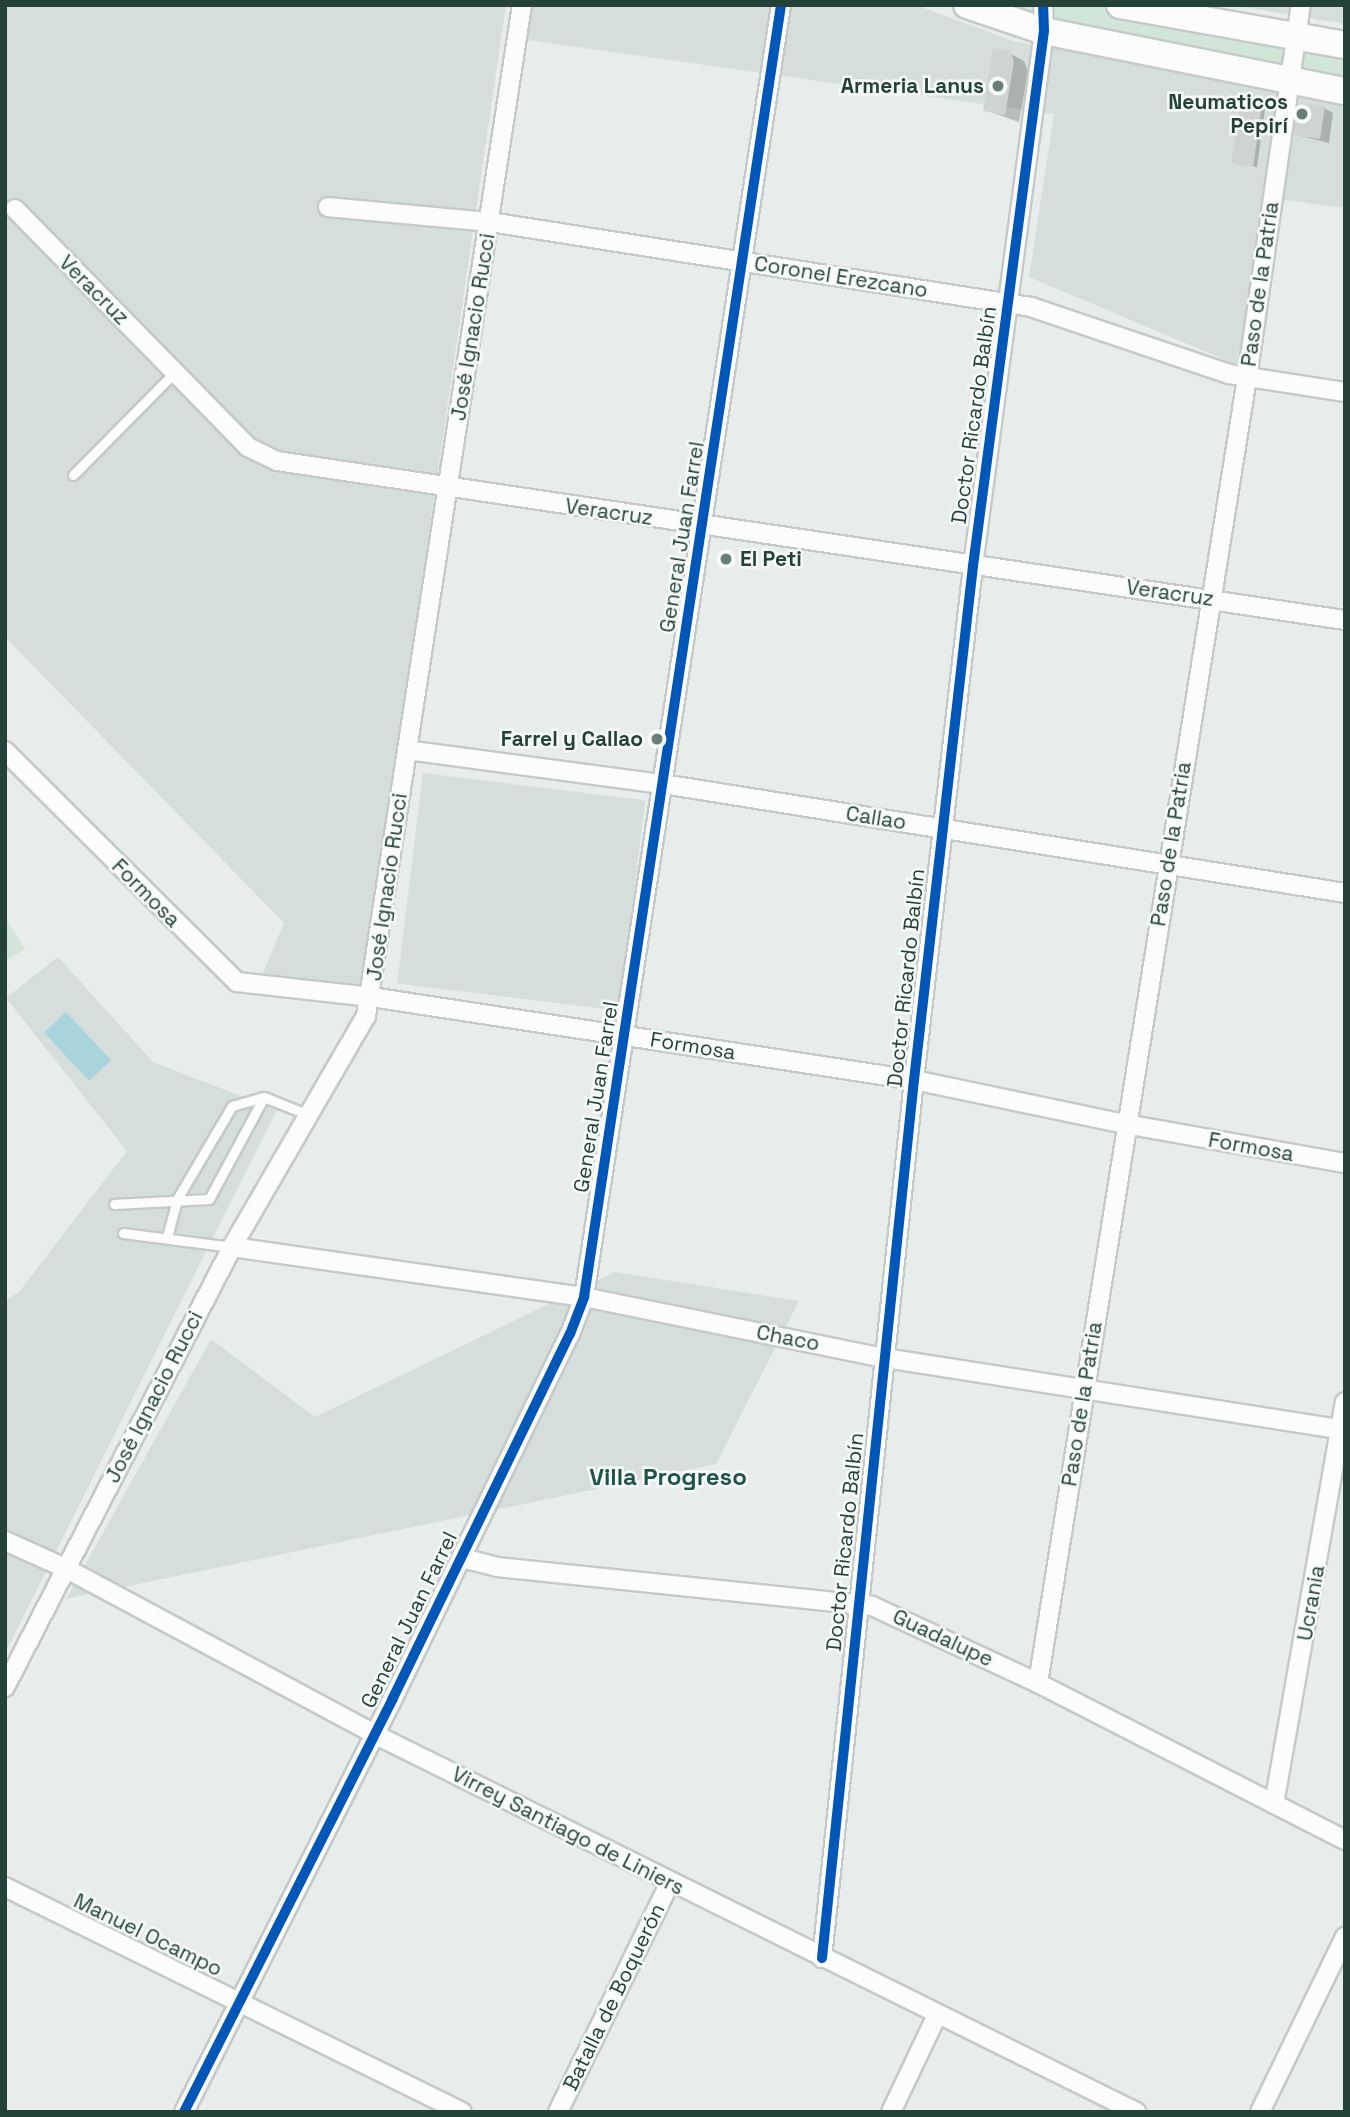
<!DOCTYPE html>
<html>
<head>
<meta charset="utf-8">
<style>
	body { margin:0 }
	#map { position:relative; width:1350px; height:2117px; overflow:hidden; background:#e8edeb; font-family:"Space Grotesk",sans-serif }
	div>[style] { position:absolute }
	.built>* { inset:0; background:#d6dedb; transform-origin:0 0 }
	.green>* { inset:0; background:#d1e6d8 }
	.water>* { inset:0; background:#a9d4db; transform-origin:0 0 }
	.shadow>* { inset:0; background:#0003 }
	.building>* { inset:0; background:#cfd4d2; transform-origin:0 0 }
	.roads { filter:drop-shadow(2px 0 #c5cac8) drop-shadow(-2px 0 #c5cac8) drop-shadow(0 2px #c5cac8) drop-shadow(0 -2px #c5cac8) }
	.lane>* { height:9px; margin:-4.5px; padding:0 4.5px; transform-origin:4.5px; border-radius:4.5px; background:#fcfcfc }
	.street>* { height:18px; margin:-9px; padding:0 9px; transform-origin:9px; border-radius:9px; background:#fcfcfc }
	.secondary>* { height:26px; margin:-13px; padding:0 13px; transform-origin:13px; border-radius:13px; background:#fcfcfc }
	.cycleway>* { height:10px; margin:-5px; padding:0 5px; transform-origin:5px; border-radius:5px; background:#0057b8 }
	.dots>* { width:19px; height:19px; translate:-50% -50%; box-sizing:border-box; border:4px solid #f7fbf9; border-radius:50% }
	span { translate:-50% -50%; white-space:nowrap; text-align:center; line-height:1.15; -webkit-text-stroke:5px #f7fbf9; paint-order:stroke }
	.poi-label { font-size:21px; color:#24423a; font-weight:700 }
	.right { translate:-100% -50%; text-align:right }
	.left { translate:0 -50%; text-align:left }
	.street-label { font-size:21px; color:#24423a }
	.quarter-label { font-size:24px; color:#1f5548; font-weight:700 }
	.frame { position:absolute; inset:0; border:7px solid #24423a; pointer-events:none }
</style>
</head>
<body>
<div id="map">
	<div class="built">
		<div style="clip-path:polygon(5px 5px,506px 5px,363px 984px,260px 980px,284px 923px,5px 637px)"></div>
		<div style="clip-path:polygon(532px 5px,916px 5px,1013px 41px,1345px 103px,1345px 208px,1263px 197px,1249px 370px,1029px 277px,1054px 114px,527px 40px)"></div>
		<div style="clip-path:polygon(1231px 5px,1345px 5px,1345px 24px)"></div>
		<div style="left:423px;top:773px;width:224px;height:212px;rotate:7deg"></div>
		<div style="clip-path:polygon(58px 957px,153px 1062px,277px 1110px,5px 1653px,5px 1301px,19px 1292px,127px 1151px,6px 998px)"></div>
		<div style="clip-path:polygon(615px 1272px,799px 1301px,716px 1464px,66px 1599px,211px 1339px,315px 1417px)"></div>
	</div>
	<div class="green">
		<div style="clip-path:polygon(967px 5px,1120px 5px,1345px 45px,1345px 91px)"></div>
		<div style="clip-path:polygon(5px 917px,25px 949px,5px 961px)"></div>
	</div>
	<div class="water">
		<div style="left:66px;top:1012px;width:66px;height:30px;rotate:47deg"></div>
	</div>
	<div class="shadow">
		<div style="clip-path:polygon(1009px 53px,1024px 61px,1028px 71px,1019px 122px,985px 110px)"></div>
		<div style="clip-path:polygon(1262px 99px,1266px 102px,1257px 167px,1237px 164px,1233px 162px)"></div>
		<div style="clip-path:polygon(1324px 108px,1333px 113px,1329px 143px,1292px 134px)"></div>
	</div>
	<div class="building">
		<div style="clip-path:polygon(993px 48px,1010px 51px,1014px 61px,1005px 115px,983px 111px)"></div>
		<div style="left:1241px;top:95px;width:22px;height:69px;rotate:8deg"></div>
		<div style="clip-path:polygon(1306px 103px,1325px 106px,1320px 139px,1291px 135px,1294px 112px)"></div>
	</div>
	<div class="roads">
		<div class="lane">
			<div style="left:73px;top:475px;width:145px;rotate:-45.3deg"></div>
			<div style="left:114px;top:1204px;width:95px;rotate:-3deg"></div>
			<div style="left:209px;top:1199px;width:116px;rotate:-61.7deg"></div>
			<div style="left:123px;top:1233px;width:110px;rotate:7.3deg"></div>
			<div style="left:167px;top:1237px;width:39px;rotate:-75deg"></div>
			<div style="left:177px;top:1199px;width:108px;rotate:-59.4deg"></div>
			<div style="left:232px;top:1106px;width:33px;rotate:-16deg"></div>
			<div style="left:264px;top:1097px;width:48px;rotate:21.8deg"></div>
		</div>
		<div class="street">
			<div style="left:328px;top:207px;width:163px;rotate:5.3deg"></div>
			<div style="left:490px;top:222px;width:548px;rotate:8.93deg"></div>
			<div style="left:1031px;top:307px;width:209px;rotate:18.7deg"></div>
			<div style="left:1229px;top:374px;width:117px;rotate:8.8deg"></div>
			<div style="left:15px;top:209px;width:333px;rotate:45.6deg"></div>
			<div style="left:248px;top:447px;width:32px;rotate:26deg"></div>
			<div style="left:277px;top:461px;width:1080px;rotate:8.47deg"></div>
			<div style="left:407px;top:750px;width:258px;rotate:7.6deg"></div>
			<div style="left:663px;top:784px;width:691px;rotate:9.08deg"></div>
			<div style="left:5px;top:751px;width:327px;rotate:44.9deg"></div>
			<div style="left:237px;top:982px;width:135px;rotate:6.4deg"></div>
			<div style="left:371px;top:997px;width:549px;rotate:8.69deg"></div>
			<div style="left:914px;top:1080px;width:216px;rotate:11.8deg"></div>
			<div style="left:1125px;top:1124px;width:223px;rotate:10.1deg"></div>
			<div style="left:232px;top:1247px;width:356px;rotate:8.1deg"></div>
			<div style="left:584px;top:1297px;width:307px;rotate:11.5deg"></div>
			<div style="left:885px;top:1358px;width:466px;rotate:8.9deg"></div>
			<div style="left:5px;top:1541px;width:66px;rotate:24.2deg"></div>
			<div style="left:65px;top:1568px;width:351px;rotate:28.2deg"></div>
			<div style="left:374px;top:1734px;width:851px;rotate:26.38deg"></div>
			<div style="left:462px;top:1558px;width:36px;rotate:14deg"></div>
			<div style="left:497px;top:1567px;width:377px;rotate:5.9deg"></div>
			<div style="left:872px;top:1606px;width:183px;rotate:24.9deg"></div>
			<div style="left:1038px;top:1683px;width:345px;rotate:27.1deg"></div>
			<div style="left:1038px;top:1683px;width:1322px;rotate:-80.9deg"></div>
			<div style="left:1247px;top:378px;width:377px;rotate:-81.8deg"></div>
			<div style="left:5px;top:1687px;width:495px;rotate:-62.7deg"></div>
			<div style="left:232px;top:1247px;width:267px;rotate:-59.9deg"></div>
			<div style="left:366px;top:1016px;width:1023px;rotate:-81.23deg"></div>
			<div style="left:1274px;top:1804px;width:408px;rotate:-80deg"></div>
			<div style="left:5px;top:1887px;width:509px;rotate:26.21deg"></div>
			<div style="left:822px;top:1958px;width:883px;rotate:-84.02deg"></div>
			<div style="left:914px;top:1080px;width:517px;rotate:-83.45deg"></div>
			<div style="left:973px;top:566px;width:540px;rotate:-82.44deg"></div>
			<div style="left:1044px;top:31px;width:26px;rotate:-92deg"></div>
			<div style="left:184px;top:2112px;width:462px;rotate:-63.2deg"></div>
			<div style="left:392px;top:1700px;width:407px;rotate:-64.1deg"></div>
			<div style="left:570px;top:1334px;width:40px;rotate:-69deg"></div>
			<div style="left:584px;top:1297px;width:1307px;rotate:-81.33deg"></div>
			<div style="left:558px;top:2112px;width:256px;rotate:-64deg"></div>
			<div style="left:891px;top:2112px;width:107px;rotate:-64.6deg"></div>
			<div style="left:1260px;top:2112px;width:195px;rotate:-64.1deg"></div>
		</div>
		<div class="secondary">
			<div style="left:967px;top:5px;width:81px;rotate:18.7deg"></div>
			<div style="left:1044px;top:31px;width:307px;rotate:11.3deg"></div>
			<div style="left:1120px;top:5px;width:229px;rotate:10.1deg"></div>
		</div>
	</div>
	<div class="cycleway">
		<div style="left:822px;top:1958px;width:883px;rotate:-84.02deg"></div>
		<div style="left:914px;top:1080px;width:517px;rotate:-83.45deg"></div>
		<div style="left:973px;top:566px;width:540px;rotate:-82.44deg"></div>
		<div style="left:1044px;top:31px;width:26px;rotate:-92deg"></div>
		<div style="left:184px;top:2112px;width:462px;rotate:-63.2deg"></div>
		<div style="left:392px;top:1700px;width:407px;rotate:-64.1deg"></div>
		<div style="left:570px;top:1334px;width:40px;rotate:-69deg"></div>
		<div style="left:584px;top:1297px;width:1307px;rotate:-81.33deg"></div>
	</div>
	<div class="dots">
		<div style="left:998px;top:86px;background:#697e78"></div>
		<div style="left:1302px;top:114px;background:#697e78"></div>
		<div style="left:726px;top:559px;background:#697e78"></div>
		<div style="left:657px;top:739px;background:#697e78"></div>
	</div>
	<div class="poi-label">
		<span class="right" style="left:984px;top:86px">Armeria Lanus</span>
		<span class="right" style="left:1288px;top:114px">Neumaticos<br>Pepirí</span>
		<span class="left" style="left:740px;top:559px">El Peti</span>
		<span class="right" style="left:643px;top:739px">Farrel y Callao</span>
	</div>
	<div class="street-label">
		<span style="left:841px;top:277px;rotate:9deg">Coronel Erezcano</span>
		<span style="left:1260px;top:284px;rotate:-82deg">Paso de la Patria</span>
		<span style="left:94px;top:290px;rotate:45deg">Veracruz</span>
		<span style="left:473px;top:327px;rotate:-81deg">José Ignacio Rucci</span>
		<span style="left:974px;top:415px;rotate:-82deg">Doctor Ricardo Balbín</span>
		<span style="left:609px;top:512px;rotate:8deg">Veracruz</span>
		<span style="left:682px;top:537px;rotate:-81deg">General Juan Farrel</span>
		<span style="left:1170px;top:593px;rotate:8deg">Veracruz</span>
		<span style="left:876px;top:818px;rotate:9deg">Callao</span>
		<span style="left:1171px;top:844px;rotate:-81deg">Paso de la Patria</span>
		<span style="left:387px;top:887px;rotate:-82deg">José Ignacio Rucci</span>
		<span style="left:146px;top:893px;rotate:45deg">Formosa</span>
		<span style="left:906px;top:978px;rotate:-84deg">Doctor Ricardo Balbín</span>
		<span style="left:693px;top:1046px;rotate:9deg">Formosa</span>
		<span style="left:596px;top:1097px;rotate:-81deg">General Juan Farrel</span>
		<span style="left:1251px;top:1147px;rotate:10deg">Formosa</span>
		<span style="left:788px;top:1338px;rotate:11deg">Chaco</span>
		<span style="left:154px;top:1397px;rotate:-63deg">José Ignacio Rucci</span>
		<span style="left:1082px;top:1404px;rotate:-81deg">Paso de la Patria</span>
		<span style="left:845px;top:1542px;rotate:-84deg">Doctor Ricardo Balbín</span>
		<span style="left:1311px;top:1603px;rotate:-80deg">Ucrania</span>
		<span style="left:409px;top:1620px;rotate:-64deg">General Juan Farrel</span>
		<span style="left:943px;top:1638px;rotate:25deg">Guadalupe</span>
		<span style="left:568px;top:1831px;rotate:27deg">Virrey Santiago de Liniers</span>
		<span style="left:148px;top:1935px;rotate:26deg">Manuel Ocampo</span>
		<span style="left:614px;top:1997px;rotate:-64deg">Batalla de Boquerón</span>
	</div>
	<div class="quarter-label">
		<span style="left:668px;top:1477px">Villa Progreso</span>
	</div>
	<div class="frame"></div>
</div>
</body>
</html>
